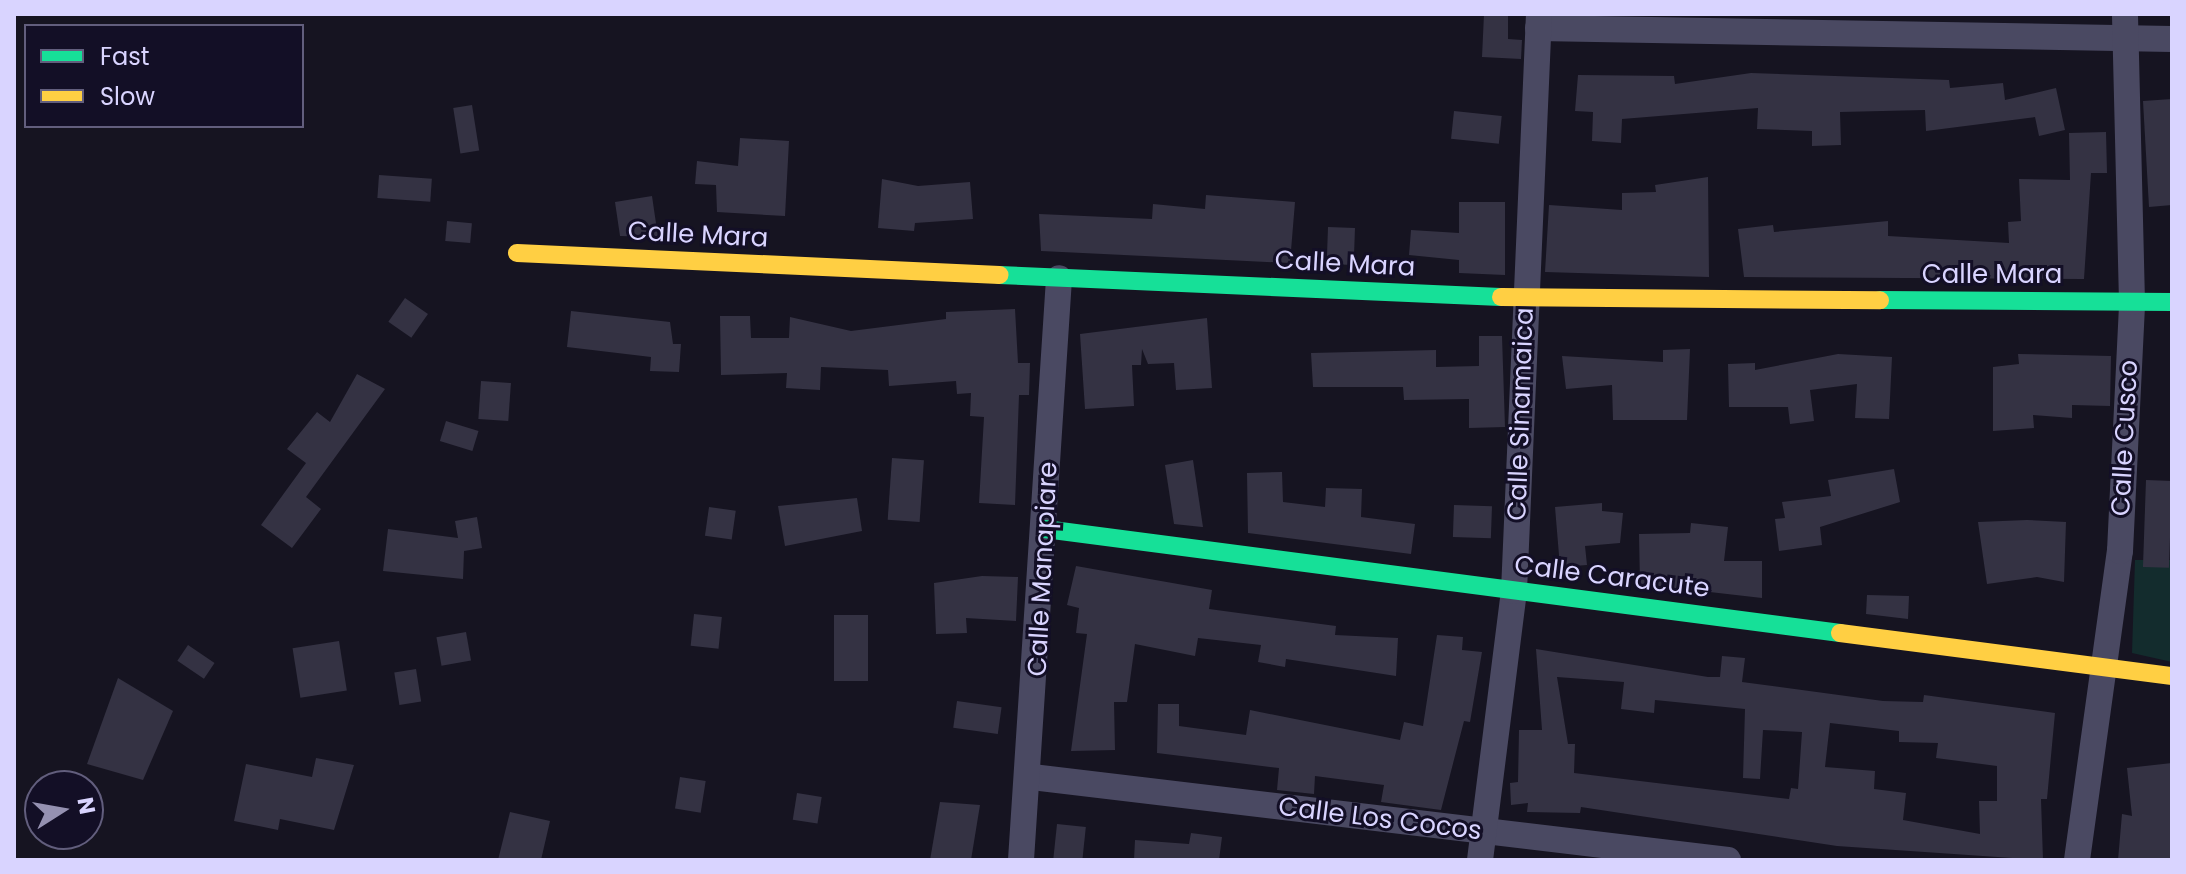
<!DOCTYPE html>
<html>
<head>
<meta charset="utf-8">
<style>
	body { margin:0 }
	#map { position:relative; width:2186px; height:874px; overflow:hidden; background:#161421; font-family:Poppins,sans-serif }
	div>[style] { position:absolute }
	.green>* { inset:0; background:#132c2d }
	.building>* { inset:0; background:#343243; transform-origin:0 0 }
	.street>* { height:26px; margin:-13px; padding:0 13px; transform-origin:13px; border-radius:13px; background:#4a4962 }
	.fast>* { height:18px; margin:-9px; padding:0 9px; transform-origin:9px; border-radius:9px; background:#16e098 }
	.slow>* { height:18px; margin:-9px; padding:0 9px; transform-origin:9px; border-radius:9px; background:#ffcf43 }
	span { translate:-50% -50%; white-space:nowrap; text-align:center; line-height:1.15; -webkit-text-stroke:6px #130f26; paint-order:stroke }
	.street-label { font-size:26px; color:#d9d4ff }
	.frame { position:absolute; inset:0; border:16px solid #d9d4ff; pointer-events:none }
	.legend { position:absolute; left:24px; top:24px; width:280px; height:104px; box-sizing:border-box; background:#130f26; border:2px solid #625e7d; margin:0; padding:10px 14px; list-style:none; font-size:24px; color:#d9d4ff }
	.legend li { display:flex; align-items:center; gap:16px; height:40px }
	.legend b { width:40px; border:2px solid #625e7d }
	.north { position:absolute; left:24px; top:770px; width:80px; height:80px; box-sizing:border-box; background:#130f26; border:2px solid #625e7d; border-radius:50%; rotate:79deg; font-size:22px; font-weight:700; line-height:32px; text-align:center; color:#d9d4ff }
	.north::after { content:''; display:block; margin:auto; width:28px; height:36px; background:#9591b1; clip-path:polygon(50% 0,100% 100%,50% 72%,0 100%) }
</style>
</head>
<body>
<div id="map">
	<div class="green">
		<div style="clip-path:polygon(2135px 560px,2172px 560px,2172px 662px,2132px 653px)"></div>
	</div>
	<div class="building">
		<div style="clip-path:polygon(1484px 14px,1508px 14px,1508px 39px,1522px 40px,1521px 59px,1482px 57px)"></div>
		<div style="clip-path:polygon(1751px 73px,1949px 80px,1950px 88px,2003px 83px,2005px 100px,2056px 88px,2065px 130px,2039px 136px,2035px 117px,1926px 131px,1925px 110px,1840px 112px,1841px 145px,1812px 146px,1812px 131px,1757px 129px,1758px 108px,1622px 119px,1621px 143px,1592px 141px,1593px 112px,1575px 111px,1578px 75px,1674px 76px,1675px 84px)"></div>
		<div style="clip-path:polygon(2172px 99px,2172px 205px,2149px 207px,2143px 101px)"></div>
		<div style="left:472px;top:105px;width:46px;height:19px;rotate:81deg"></div>
		<div style="left:1454px;top:111px;width:48px;height:28px;rotate:6deg"></div>
		<div style="clip-path:polygon(2106px 132px,2107px 173px,2091px 173px,2084px 279px,1744px 277px,1738px 229px,1773px 225px,1774px 232px,1888px 221px,1888px 236px,2009px 243px,2008px 222px,2021px 221px,2019px 179px,2070px 180px,2069px 133px)"></div>
		<div style="clip-path:polygon(740px 138px,789px 141px,785px 216px,717px 212px,716px 185px,695px 184px,697px 161px,738px 166px)"></div>
		<div style="left:379px;top:175px;width:53px;height:23px;rotate:4deg"></div>
		<div style="clip-path:polygon(1708px 177px,1709px 277px,1545px 272px,1549px 205px,1622px 210px,1622px 193px,1656px 192px,1655px 185px)"></div>
		<div style="clip-path:polygon(882px 179px,918px 186px,970px 182px,973px 219px,915px 223px,914px 231px,878px 228px)"></div>
		<div style="clip-path:polygon(1206px 195px,1295px 202px,1290px 263px,1041px 251px,1039px 214px,1152px 219px,1153px 204px,1205px 209px)"></div>
		<div style="clip-path:polygon(652px 196px,658px 237px,620px 236px,615px 202px)"></div>
		<div style="clip-path:polygon(1459px 202px,1505px 202px,1505px 275px,1459px 273px,1459px 260px,1409px 255px,1411px 230px,1459px 233px)"></div>
		<div style="left:447px;top:221px;width:25px;height:20px;rotate:5deg"></div>
		<div style="left:1328px;top:227px;width:27px;height:37px;rotate:2deg"></div>
		<div style="left:405px;top:298px;width:28px;height:29px;rotate:35deg"></div>
		<div style="clip-path:polygon(1015px 309px,1018px 363px,1030px 363px,1029px 395px,1019px 395px,1015px 505px,979px 503px,984px 417px,970px 416px,971px 393px,957px 394px,956px 381px,889px 386px,888px 370px,821px 367px,820px 390px,786px 388px,787px 373px,721px 375px,720px 316px,750px 316px,751px 338px,789px 338px,790px 317px,851px 331px,946px 319px,946px 312px)"></div>
		<div style="clip-path:polygon(571px 311px,670px 322px,673px 344px,681px 344px,679px 372px,650px 371px,651px 357px,567px 347px)"></div>
		<div style="clip-path:polygon(1207px 318px,1212px 388px,1176px 390px,1174px 363px,1148px 364px,1142px 349px,1141px 365px,1132px 365px,1134px 406px,1085px 409px,1080px 334px)"></div>
		<div style="clip-path:polygon(1479px 336px,1502px 336px,1505px 427px,1469px 428px,1469px 399px,1404px 400px,1403px 387px,1313px 387px,1311px 353px,1436px 350px,1436px 367px,1479px 366px)"></div>
		<div style="clip-path:polygon(1690px 349px,1687px 420px,1613px 420px,1612px 385px,1566px 389px,1562px 356px,1663px 362px,1663px 350px)"></div>
		<div style="clip-path:polygon(1838px 354px,1892px 357px,1889px 419px,1855px 418px,1857px 384px,1810px 390px,1814px 421px,1790px 424px,1788px 407px,1729px 407px,1728px 364px,1755px 363px,1755px 370px)"></div>
		<div style="clip-path:polygon(2018px 354px,2111px 356px,2110px 406px,2072px 405px,2072px 418px,2033px 415px,2034px 428px,1993px 431px,1993px 367px,2019px 364px)"></div>
		<div style="clip-path:polygon(357px 374px,385px 389px,306px 497px,321px 509px,292px 548px,261px 525px,306px 463px,287px 449px,317px 412px,330px 422px)"></div>
		<div style="left:481px;top:381px;width:30px;height:38px;rotate:4deg"></div>
		<div style="left:446px;top:421px;width:34px;height:21px;rotate:17deg"></div>
		<div style="left:892px;top:458px;width:32px;height:62px;rotate:4deg"></div>
		<div style="clip-path:polygon(1193px 460px,1203px 527px,1202px 527px,1174px 524px,1165px 465px)"></div>
		<div style="clip-path:polygon(1894px 469px,1900px 502px,1820px 527px,1822px 545px,1779px 551px,1775px 519px,1785px 518px,1782px 502px,1831px 496px,1828px 480px)"></div>
		<div style="clip-path:polygon(1282px 472px,1283px 502px,1325px 507px,1326px 488px,1362px 489px,1361px 517px,1415px 524px,1411px 554px,1248px 533px,1247px 473px)"></div>
		<div style="left:2146px;top:480px;width:26px;height:87px;rotate:2deg"></div>
		<div style="clip-path:polygon(857px 498px,862px 531px,785px 546px,778px 506px)"></div>
		<div style="clip-path:polygon(1602px 503px,1602px 511px,1623px 513px,1620px 543px,1585px 546px,1587px 565px,1560px 567px,1555px 507px)"></div>
		<div style="left:1454px;top:505px;width:38px;height:32px;rotate:2deg"></div>
		<div style="left:709px;top:507px;width:27px;height:29px;rotate:8deg"></div>
		<div style="clip-path:polygon(477px 517px,482px 548px,464px 551px,463px 579px,383px 571px,388px 529px,458px 538px,455px 521px)"></div>
		<div style="clip-path:polygon(2027px 520px,2066px 522px,2064px 582px,2037px 577px,1987px 584px,1978px 522px)"></div>
		<div style="clip-path:polygon(1691px 523px,1728px 527px,1724px 561px,1762px 561px,1762px 598px,1640px 584px,1639px 534px,1690px 533px)"></div>
		<div style="clip-path:polygon(1076px 566px,1212px 590px,1209px 609px,1336px 626px,1335px 635px,1398px 638px,1396px 676px,1286px 659px,1285px 667px,1258px 662px,1261px 645px,1198px 638px,1195px 656px,1135px 644px,1127px 702px,1114px 702px,1115px 750px,1071px 751px,1087px 634px,1076px 633px,1079px 608px,1067px 605px)"></div>
		<div style="clip-path:polygon(982px 576px,1018px 577px,1016px 621px,966px 618px,967px 633px,936px 634px,934px 583px)"></div>
		<div style="clip-path:polygon(1867px 595px,1909px 596px,1908px 619px,1866px 614px)"></div>
		<div style="left:694px;top:614px;width:28px;height:32px;rotate:6deg"></div>
		<div style="left:834px;top:615px;width:34px;height:66px"></div>
		<div style="left:466px;top:632px;width:29px;height:30px;rotate:80deg"></div>
		<div style="clip-path:polygon(1437px 635px,1463px 637px,1462px 650px,1482px 652px,1470px 722px,1464px 721px,1441px 810px,1381px 802px,1384px 785px,1315px 776px,1314px 794px,1277px 790px,1279px 768px,1157px 753px,1158px 704px,1179px 704px,1179px 726px,1246px 735px,1250px 710px,1400px 740px,1404px 722px,1423px 726px)"></div>
		<div style="left:339px;top:641px;width:50px;height:47px;rotate:81deg"></div>
		<div style="left:188px;top:645px;width:32px;height:19px;rotate:34deg"></div>
		<div style="clip-path:polygon(evenodd,1536px 649px,1708px 677px,1720px 677px,1722px 656px,1745px 658px,1742px 682px,1883px 701px,1923px 702px,1924px 695px,2055px 713px,2047px 799px,2041px 799px,2043px 860px,1837px 846px,1581px 807px,1580px 813px,1527px 812px,1528px 803px,1511px 805px,1510px 783px,1518px 782px,1519px 730px,1542px 730px,1536px 649px,1557px 677px,1624px 682px,1621px 709px,1654px 713px,1655px 700px,1745px 709px,1743px 778px,1760px 779px,1763px 730px,1802px 732px,1798px 789px,1791px 788px,1789px 799px,1574px 773px,1575px 744px,1568px 744px,1557px 677px,1536px 649px,1830px 723px,1899px 731px,1899px 742px,1938px 743px,1936px 758px,1997px 766px,1997px 801px,1979px 801px,1980px 834px,1903px 820px,1906px 793px,1874px 789px,1875px 771px,1825px 767px,1830px 723px)"></div>
		<div style="left:416px;top:669px;width:33px;height:22px;rotate:81deg"></div>
		<div style="clip-path:polygon(118px 678px,173px 711px,143px 780px,87px 764px)"></div>
		<div style="left:957px;top:701px;width:45px;height:27px;rotate:8deg"></div>
		<div style="clip-path:polygon(316px 758px,354px 765px,334px 830px,280px 819px,278px 830px,234px 821px,246px 764px,312px 777px)"></div>
		<div style="clip-path:polygon(2172px 763px,2170px 860px,2118px 860px,2122px 814px,2132px 816px,2127px 768px)"></div>
		<div style="left:680px;top:777px;width:26px;height:32px;rotate:9deg"></div>
		<div style="left:797px;top:793px;width:25px;height:27px;rotate:9deg"></div>
		<div style="clip-path:polygon(940px 802px,980px 805px,971px 860px,930px 860px)"></div>
		<div style="clip-path:polygon(510px 812px,550px 821px,541px 860px,498px 860px)"></div>
		<div style="left:1057px;top:824px;width:29px;height:36px;rotate:6deg"></div>
		<div style="clip-path:polygon(1191px 833px,1222px 837px,1219px 860px,1134px 860px,1135px 840px,1189px 844px)"></div>
	</div>
	<div class="street">
		<div style="left:1538px;top:28px;width:634px;rotate:0.99deg"></div>
		<div style="left:1032px;top:777px;width:701px;rotate:6.8deg"></div>
		<div style="left:1021px;top:860px;width:583px;rotate:-86.26deg"></div>
		<div style="left:1480px;top:860px;width:271px;rotate:-82.8deg"></div>
		<div style="left:1514px;top:591px;width:578px;rotate:-87.52deg"></div>
		<div style="left:2077px;top:860px;width:312px;rotate:-82.1deg"></div>
		<div style="left:2120px;top:551px;width:249px;rotate:-87.2deg"></div>
		<div style="left:2132px;top:302px;width:288px;rotate:-91.4deg"></div>
	</div>
	<div class="fast">
		<div style="left:999px;top:275px;width:502px;rotate:2.51deg"></div>
		<div style="left:1880px;top:300px;width:292px;rotate:0.4deg"></div>
		<div style="left:1045px;top:529px;width:802px;rotate:7.45deg"></div>
	</div>
	<div class="slow">
		<div style="left:517px;top:253px;width:483px;rotate:2.6deg"></div>
		<div style="left:1501px;top:297px;width:379px;rotate:0.5deg"></div>
		<div style="left:1840px;top:633px;width:335px;rotate:7.4deg"></div>
	</div>
	<div class="street-label">
		<span style="left:698px;top:235px;rotate:3deg">Calle Mara</span>
		<span style="left:1345px;top:264px;rotate:3deg">Calle Mara</span>
		<span style="left:1992px;top:275px">Calle Mara</span>
		<span style="left:1521px;top:414px;rotate:-88deg">Calle Sinamaica</span>
		<span style="left:2125px;top:438px;rotate:-87deg">Calle Cusco</span>
		<span style="left:1043px;top:569px;rotate:-87deg">Calle Manapiare</span>
		<span style="left:1612px;top:577px;rotate:7deg">Calle Caracute</span>
		<span style="left:1380px;top:819px;rotate:7deg">Calle Los Cocos</span>
	</div>
	<div class="frame"></div>
	<ul class="legend">
	<li><b style="height:10px;background:#16e098"></b>Fast</li>
	<li><b style="height:10px;background:#ffcf43"></b>Slow</li>
	</ul>
	<div class="north">N</div>
</div>
</body>
</html>
